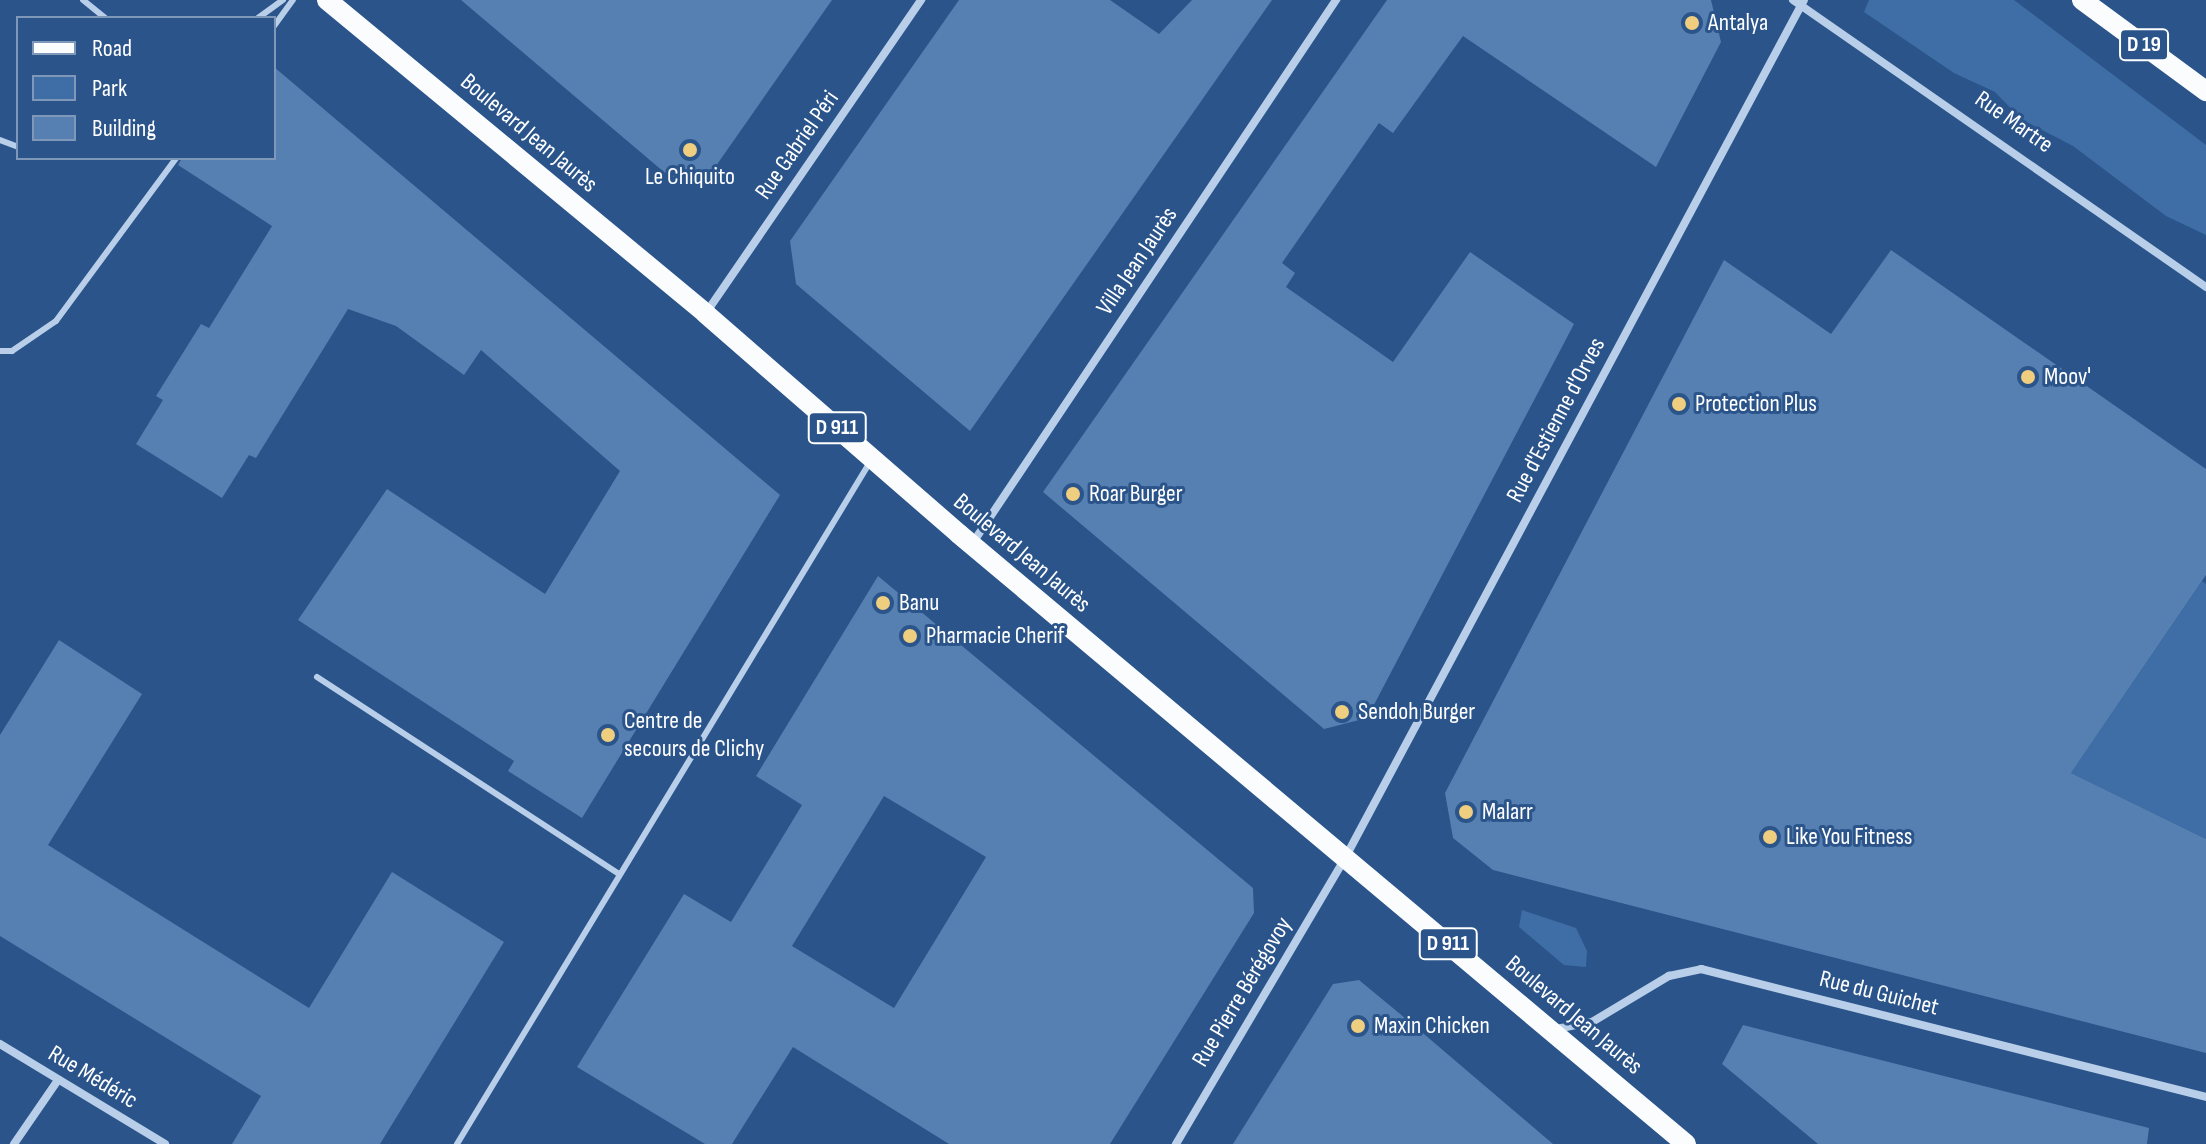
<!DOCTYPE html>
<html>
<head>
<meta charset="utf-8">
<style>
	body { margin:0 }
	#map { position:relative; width:2206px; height:1144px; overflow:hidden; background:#2a548a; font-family:"Sofia Sans Condensed",sans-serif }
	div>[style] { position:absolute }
	.green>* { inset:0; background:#3f6ea6 }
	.building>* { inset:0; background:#5680b2 }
	.lane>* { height:6px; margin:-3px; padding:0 3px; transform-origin:3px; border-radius:3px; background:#b8cee9 }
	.street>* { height:8px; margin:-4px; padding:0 4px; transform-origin:4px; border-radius:4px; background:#b8cee9 }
	.primary>* { height:20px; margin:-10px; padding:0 10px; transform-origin:10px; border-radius:10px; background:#fafcfe }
	.dots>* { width:22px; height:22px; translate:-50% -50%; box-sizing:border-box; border:4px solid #2a548a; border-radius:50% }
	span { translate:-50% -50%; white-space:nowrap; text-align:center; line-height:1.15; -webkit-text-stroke:6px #2a548a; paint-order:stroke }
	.shield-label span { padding:2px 6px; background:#2a548a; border:2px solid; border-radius:6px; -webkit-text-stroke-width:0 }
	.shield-label { font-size:22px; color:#fff; font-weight:700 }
	.poi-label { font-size:24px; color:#fff }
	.left { translate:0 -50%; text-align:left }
	.street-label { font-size:24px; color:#fff }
	.legend { position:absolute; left:16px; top:16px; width:260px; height:144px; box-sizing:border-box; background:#2a548a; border:2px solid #7f98b9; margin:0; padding:10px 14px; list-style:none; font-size:24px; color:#fff }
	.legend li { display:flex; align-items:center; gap:16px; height:40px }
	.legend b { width:40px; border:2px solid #7f98b9 }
</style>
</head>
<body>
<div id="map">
	<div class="green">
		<div style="clip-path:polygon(1869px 0,2014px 0,2206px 145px,2206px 235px,2166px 216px,2073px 146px,2021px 119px,1995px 92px,1954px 73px,1864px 12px)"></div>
		<div style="clip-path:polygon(2202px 581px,2206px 584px,2206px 839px,2071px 773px)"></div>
		<div style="clip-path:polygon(1522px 910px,1576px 928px,1587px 951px,1586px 967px,1564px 965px,1519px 927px)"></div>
	</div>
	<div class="building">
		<div style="clip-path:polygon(461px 0,832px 0,711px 173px,671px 178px)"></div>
		<div style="clip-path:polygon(959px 0,1110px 0,1159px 34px,1192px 0,1272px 0,970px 431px,796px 284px,790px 241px)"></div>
		<div style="clip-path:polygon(1387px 0,1711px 0,1721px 42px,1656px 167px,1463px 36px,1393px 133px,1379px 123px,1282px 263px,1295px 273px,1286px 287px,1393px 362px,1470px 252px,1574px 324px,1367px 718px,1324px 729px,1043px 492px)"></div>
		<div style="clip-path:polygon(274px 67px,780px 495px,582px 818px,508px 771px,514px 761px,298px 620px,387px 489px,545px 594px,620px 471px,481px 350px,464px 375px,396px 326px,348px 309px,256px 458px,249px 455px,222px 498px,136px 444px,163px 400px,156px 396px,201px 324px,209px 328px,272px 226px,178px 165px,182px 158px,274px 158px)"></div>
		<div style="clip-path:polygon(1891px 250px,2206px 469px,2206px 575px,2071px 773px,2206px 839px,2206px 1053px,1493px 870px,1453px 838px,1445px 793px,1724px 260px,1831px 334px)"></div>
		<div style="clip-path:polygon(evenodd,878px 576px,1253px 888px,1254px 913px,1110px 1144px,949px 1144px,793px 1047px,732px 1144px,705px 1144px,577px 1067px,684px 894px,731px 922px,802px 805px,756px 776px,878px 576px,884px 796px,986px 857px,894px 1008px,792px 946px,884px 796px)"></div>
		<div style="clip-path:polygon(59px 640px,142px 694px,48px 845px,309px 1008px,392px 872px,504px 942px,380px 1144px,232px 1144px,261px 1096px,0 936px,0 735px)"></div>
		<div style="clip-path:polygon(1359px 980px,1411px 1023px,1553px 1144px,1233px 1144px,1333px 984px)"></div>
		<div style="clip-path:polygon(1743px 1025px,2149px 1128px,2147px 1144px,1818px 1144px,1722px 1064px)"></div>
	</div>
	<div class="lane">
		<div style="left:83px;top:0;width:28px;rotate:39deg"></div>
		<div style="left:258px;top:18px;width:31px;rotate:-36deg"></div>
		<div style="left:274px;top:26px;width:32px;rotate:-54deg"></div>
		<div style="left:0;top:140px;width:19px;rotate:21deg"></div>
		<div style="left:0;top:351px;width:12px"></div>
		<div style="left:12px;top:351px;width:53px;rotate:-34.3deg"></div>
		<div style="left:56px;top:321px;width:202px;rotate:-53.6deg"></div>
		<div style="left:317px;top:677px;width:361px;rotate:33.1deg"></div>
		<div style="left:457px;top:1144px;width:797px;rotate:-58.8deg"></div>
	</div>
	<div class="street">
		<div style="left:1793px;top:0;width:503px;rotate:34.8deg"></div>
		<div style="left:706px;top:313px;width:380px;rotate:-55.5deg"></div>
		<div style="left:972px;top:544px;width:655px;rotate:-56.21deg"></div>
		<div style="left:1556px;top:1029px;width:37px;rotate:-11deg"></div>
		<div style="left:1592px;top:1022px;width:90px;rotate:-30.9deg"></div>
		<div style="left:1669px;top:976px;width:33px;rotate:-12deg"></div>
		<div style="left:1701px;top:969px;width:521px;rotate:14.22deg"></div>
		<div style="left:0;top:1044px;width:193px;rotate:31.2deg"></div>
		<div style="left:14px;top:1144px;width:78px;rotate:-55.5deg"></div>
		<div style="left:1176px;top:1144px;width:330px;rotate:-59.4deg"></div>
		<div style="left:1344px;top:860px;width:975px;rotate:-61.86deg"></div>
	</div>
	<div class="primary">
		<div style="left:327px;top:0;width:492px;rotate:39.6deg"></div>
		<div style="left:706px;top:314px;width:335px;rotate:41deg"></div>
		<div style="left:959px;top:534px;width:949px;rotate:40deg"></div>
		<div style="left:2082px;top:0;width:154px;rotate:36.3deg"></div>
	</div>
	<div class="dots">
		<div style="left:1692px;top:23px;background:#f0ce7f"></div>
		<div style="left:690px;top:150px;background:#f0ce7f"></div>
		<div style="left:2028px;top:377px;background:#f0ce7f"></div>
		<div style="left:1679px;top:404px;background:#f0ce7f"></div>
		<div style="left:1073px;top:494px;background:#f0ce7f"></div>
		<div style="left:883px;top:603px;background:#f0ce7f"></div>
		<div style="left:910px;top:636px;background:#f0ce7f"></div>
		<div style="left:1342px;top:712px;background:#f0ce7f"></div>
		<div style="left:608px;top:735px;background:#f0ce7f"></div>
		<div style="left:1466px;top:812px;background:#f0ce7f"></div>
		<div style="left:1770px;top:837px;background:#f0ce7f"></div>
		<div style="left:1358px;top:1026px;background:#f0ce7f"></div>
	</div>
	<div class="shield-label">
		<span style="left:2144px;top:45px">D 19</span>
		<span style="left:837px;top:428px">D 911</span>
		<span style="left:1448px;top:944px">D 911</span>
	</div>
	<div class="poi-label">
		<span class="left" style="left:1708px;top:23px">Antalya</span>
		<span style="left:690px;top:177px">Le Chiquito</span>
		<span class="left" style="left:2044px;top:377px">Moov'</span>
		<span class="left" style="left:1695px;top:404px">Protection Plus</span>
		<span class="left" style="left:1089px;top:494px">Roar Burger</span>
		<span class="left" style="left:899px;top:603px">Banu</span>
		<span class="left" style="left:926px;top:636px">Pharmacie Cherif</span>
		<span class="left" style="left:1358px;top:712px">Sendoh Burger</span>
		<span class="left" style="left:624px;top:735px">Centre de<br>secours de Clichy</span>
		<span class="left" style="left:1482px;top:812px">Malarr</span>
		<span class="left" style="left:1786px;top:837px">Like You Fitness</span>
		<span class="left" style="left:1374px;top:1026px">Maxin Chicken</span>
	</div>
	<div class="street-label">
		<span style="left:2014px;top:122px;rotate:35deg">Rue Martre</span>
		<span style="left:529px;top:133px;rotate:40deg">Boulevard Jean Jaurès</span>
		<span style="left:797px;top:145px;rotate:-55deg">Rue Gabriel Péri</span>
		<span style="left:1137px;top:261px;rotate:-56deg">Villa Jean Jaurès</span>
		<span style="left:1556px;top:420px;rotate:-62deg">Rue d'Estienne d'Orves</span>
		<span style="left:1022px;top:553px;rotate:40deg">Boulevard Jean Jaurès</span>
		<span style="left:1242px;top:992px;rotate:-59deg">Rue Pierre Bérégovoy</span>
		<span style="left:1879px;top:993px;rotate:14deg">Rue du Guichet</span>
		<span style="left:1574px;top:1015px;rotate:40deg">Boulevard Jean Jaurès</span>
		<span style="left:93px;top:1077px;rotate:31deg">Rue Médéric</span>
	</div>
	<ul class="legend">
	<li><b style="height:10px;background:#fafcfe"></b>Road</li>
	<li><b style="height:22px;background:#3f6ea6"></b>Park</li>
	<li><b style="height:22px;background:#5680b2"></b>Building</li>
	</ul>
</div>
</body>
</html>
